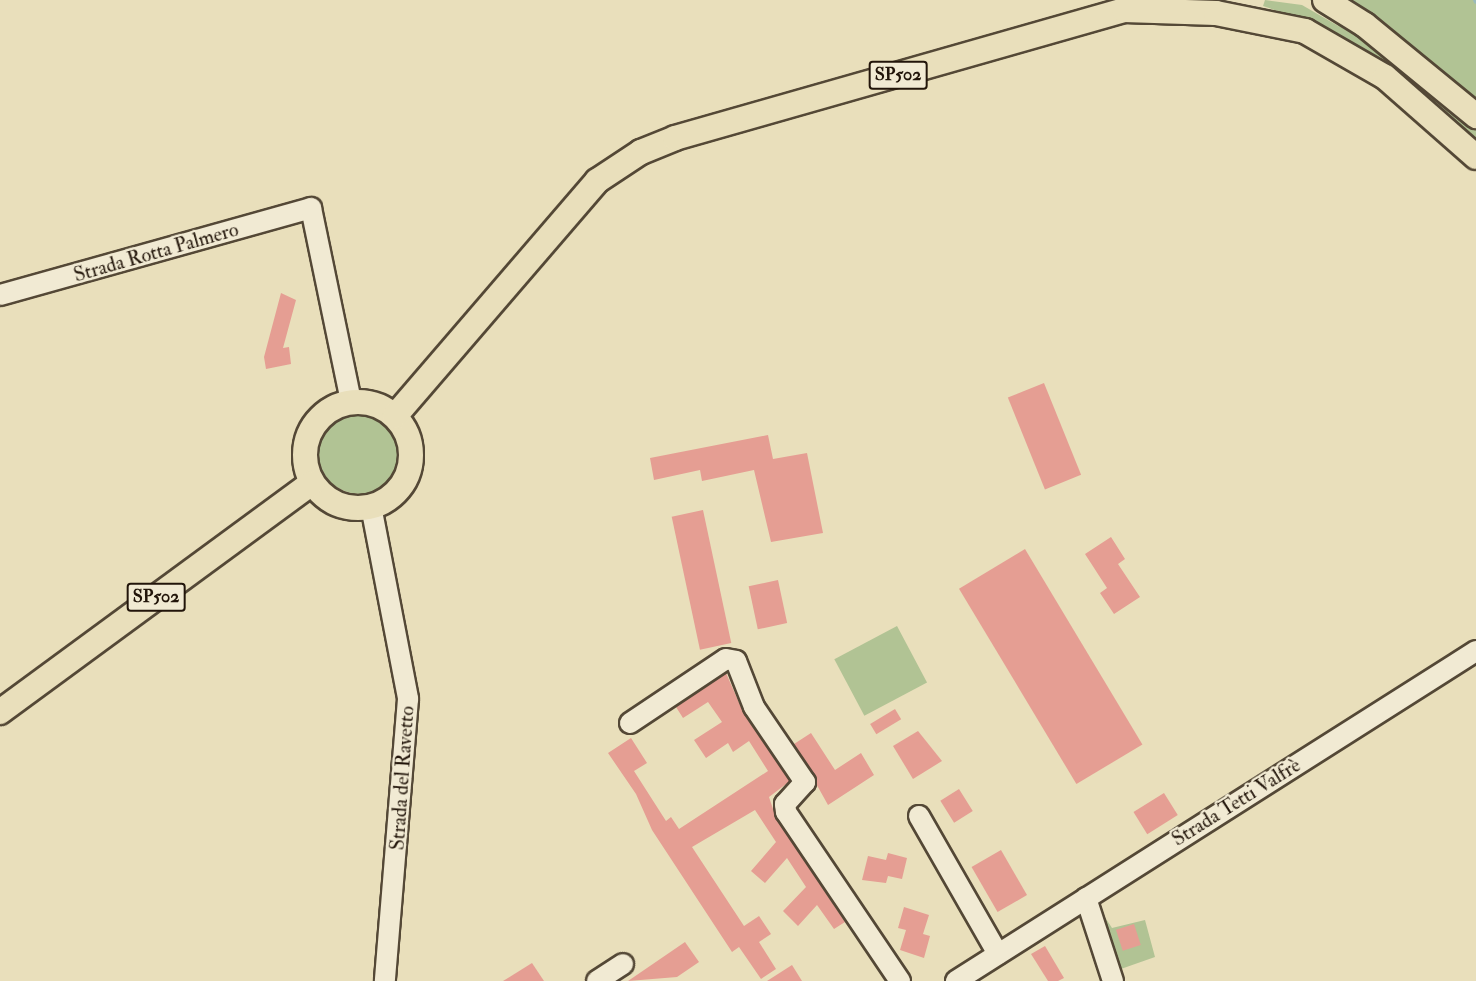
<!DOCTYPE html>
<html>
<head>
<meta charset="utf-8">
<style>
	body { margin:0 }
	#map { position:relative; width:1476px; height:981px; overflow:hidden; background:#e9dfbb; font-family:"IM FELL Double Pica",serif }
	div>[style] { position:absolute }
	.green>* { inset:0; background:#b1c394; transform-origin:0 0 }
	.round { border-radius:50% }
	.stream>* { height:4px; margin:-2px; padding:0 2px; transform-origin:2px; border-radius:2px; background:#9abab9 }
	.building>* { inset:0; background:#e59e93; transform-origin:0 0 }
	.roads { filter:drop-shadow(2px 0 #544836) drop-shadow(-2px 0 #544836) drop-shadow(0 2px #544836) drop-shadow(0 -2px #544836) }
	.minor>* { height:20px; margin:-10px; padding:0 10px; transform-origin:10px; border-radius:10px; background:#f1ead3 }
	.major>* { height:24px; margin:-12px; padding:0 12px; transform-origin:12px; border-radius:12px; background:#e9dfbb }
	.major>.ring { margin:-12px; padding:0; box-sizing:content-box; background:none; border:24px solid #e9dfbb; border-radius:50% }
	span { translate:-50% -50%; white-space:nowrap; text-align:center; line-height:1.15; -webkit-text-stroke:4.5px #f1ead3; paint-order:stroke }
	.shield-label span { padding:2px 4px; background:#f1ead3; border:2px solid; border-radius:4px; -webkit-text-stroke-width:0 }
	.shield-label { font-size:18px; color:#22150a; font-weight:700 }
	.street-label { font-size:20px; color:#22150a }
</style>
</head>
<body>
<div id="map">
	<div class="green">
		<div style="clip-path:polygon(1265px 0,1302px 5px,1340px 27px,1310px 0,1476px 0,1476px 145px,1318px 25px,1263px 6px)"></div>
		<div class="round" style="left:318px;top:410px;width:84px;height:84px"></div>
		<div style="left:897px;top:626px;width:64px;height:71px;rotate:62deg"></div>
		<div style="clip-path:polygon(1095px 902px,1112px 928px,1145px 920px,1155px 957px,1118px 970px)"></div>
	</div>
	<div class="stream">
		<div style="left:1475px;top:0;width:2px;rotate:63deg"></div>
	</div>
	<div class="building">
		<div style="clip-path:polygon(281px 293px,296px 300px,283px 348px,289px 347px,291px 364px,266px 369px,264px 357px)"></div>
		<div style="left:1044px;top:383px;width:99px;height:39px;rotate:68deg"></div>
		<div style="clip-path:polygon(768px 435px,773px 459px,807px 453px,823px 533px,771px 542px,754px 470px,702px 481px,700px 470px,654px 480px,650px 458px)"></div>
		<div style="left:703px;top:510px;width:136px;height:32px;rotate:78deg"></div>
		<div style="clip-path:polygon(1111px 537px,1125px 559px,1118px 564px,1140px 597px,1114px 614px,1100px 593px,1107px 588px,1085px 554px)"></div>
		<div style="left:1025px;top:549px;width:228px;height:77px;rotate:59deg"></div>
		<div style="left:778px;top:580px;width:44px;height:30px;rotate:78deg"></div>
		<div style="clip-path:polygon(726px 673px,744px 714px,790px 781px,769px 797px,776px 818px,845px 922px,834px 929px,817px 905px,798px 926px,783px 911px,806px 887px,787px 858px,765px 883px,751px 871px,776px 842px,755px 810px,692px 847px,744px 926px,759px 916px,771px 934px,759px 942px,776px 969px,761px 979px,739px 947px,732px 952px,652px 830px,636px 794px,608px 753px,631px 738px,647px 763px,634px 771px,666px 821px,671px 817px,679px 829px,768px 771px,749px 741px,733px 752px,728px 743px,706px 758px,694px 740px,722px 722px,708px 702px,683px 718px,676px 707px)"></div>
		<div style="left:895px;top:709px;width:12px;height:29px;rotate:59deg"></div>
		<div style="clip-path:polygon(918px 731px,942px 761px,913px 779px,893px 746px)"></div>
		<div style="clip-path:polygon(811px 733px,835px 770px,861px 753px,874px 775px,828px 805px,794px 744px)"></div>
		<div style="left:959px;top:789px;width:26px;height:22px;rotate:58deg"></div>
		<div style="left:1164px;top:793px;width:26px;height:36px;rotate:58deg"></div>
		<div style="left:1001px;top:850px;width:52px;height:34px;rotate:60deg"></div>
		<div style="clip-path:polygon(888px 853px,907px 858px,902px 879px,888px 876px,886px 883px,862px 880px,868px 856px,886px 860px)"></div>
		<div style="clip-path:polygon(904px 907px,929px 915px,923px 934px,930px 936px,924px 958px,900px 950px,906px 930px,898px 928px)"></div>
		<div style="left:1134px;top:924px;width:22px;height:19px;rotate:72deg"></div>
		<div style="clip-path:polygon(685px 942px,699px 962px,677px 977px,628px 981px)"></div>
		<div style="clip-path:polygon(1045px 946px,1064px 978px,1058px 981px,1048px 981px,1031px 954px)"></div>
		<div style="clip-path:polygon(532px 963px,544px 981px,503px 981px)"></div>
		<div style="clip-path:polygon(792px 965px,802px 981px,767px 981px)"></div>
	</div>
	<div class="roads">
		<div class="minor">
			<div style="left:0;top:295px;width:323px;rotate:-15.6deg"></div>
			<div style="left:311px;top:208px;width:197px;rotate:78.3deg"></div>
			<div style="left:371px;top:506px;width:197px;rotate:79.1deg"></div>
			<div style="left:408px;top:699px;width:283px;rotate:94.7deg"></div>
			<div style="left:630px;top:723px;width:115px;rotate:-33.7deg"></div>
			<div style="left:726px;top:659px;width:10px;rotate:11deg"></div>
			<div style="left:736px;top:661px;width:49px;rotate:68.6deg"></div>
			<div style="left:754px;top:707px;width:91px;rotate:55.8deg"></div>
			<div style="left:805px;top:782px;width:30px;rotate:132deg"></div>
			<div style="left:785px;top:804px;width:8px;rotate:83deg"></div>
			<div style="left:786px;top:812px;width:204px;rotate:56deg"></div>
			<div style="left:919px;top:816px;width:159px;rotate:60.2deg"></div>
			<div style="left:1086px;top:898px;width:87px;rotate:72deg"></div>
			<div style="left:597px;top:981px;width:31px;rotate:-33deg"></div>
			<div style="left:956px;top:981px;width:616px;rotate:-32.4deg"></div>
		</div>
		<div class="major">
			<div style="left:1325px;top:0;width:47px;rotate:32deg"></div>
			<div style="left:1365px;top:25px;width:144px;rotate:39.3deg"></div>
			<div class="ring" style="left:305px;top:402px;width:82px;height:82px"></div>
			<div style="left:395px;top:416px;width:310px;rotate:-49.3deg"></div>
			<div style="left:597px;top:181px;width:53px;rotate:-33.4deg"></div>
			<div style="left:641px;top:152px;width:37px;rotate:-22deg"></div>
			<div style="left:675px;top:138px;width:467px;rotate:-15.9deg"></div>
			<div style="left:1124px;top:10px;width:92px;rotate:1.9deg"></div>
			<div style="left:1216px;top:13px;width:91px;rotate:11.4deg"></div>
			<div style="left:1305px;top:31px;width:92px;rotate:29.9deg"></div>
			<div style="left:1385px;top:77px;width:121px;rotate:41.3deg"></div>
			<div style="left:0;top:712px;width:387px;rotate:-36.3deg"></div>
		</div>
	</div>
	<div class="shield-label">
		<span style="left:898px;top:75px">SP502</span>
		<span style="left:156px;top:597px">SP502</span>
	</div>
	<div class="street-label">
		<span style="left:156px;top:252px;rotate:-16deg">Strada Rotta Palmero</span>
		<span style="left:402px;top:778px;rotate:-86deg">Strada del Ravetto</span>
		<span style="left:1236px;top:802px;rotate:-32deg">Strada Tetti Valfrè</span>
	</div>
</div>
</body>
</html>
